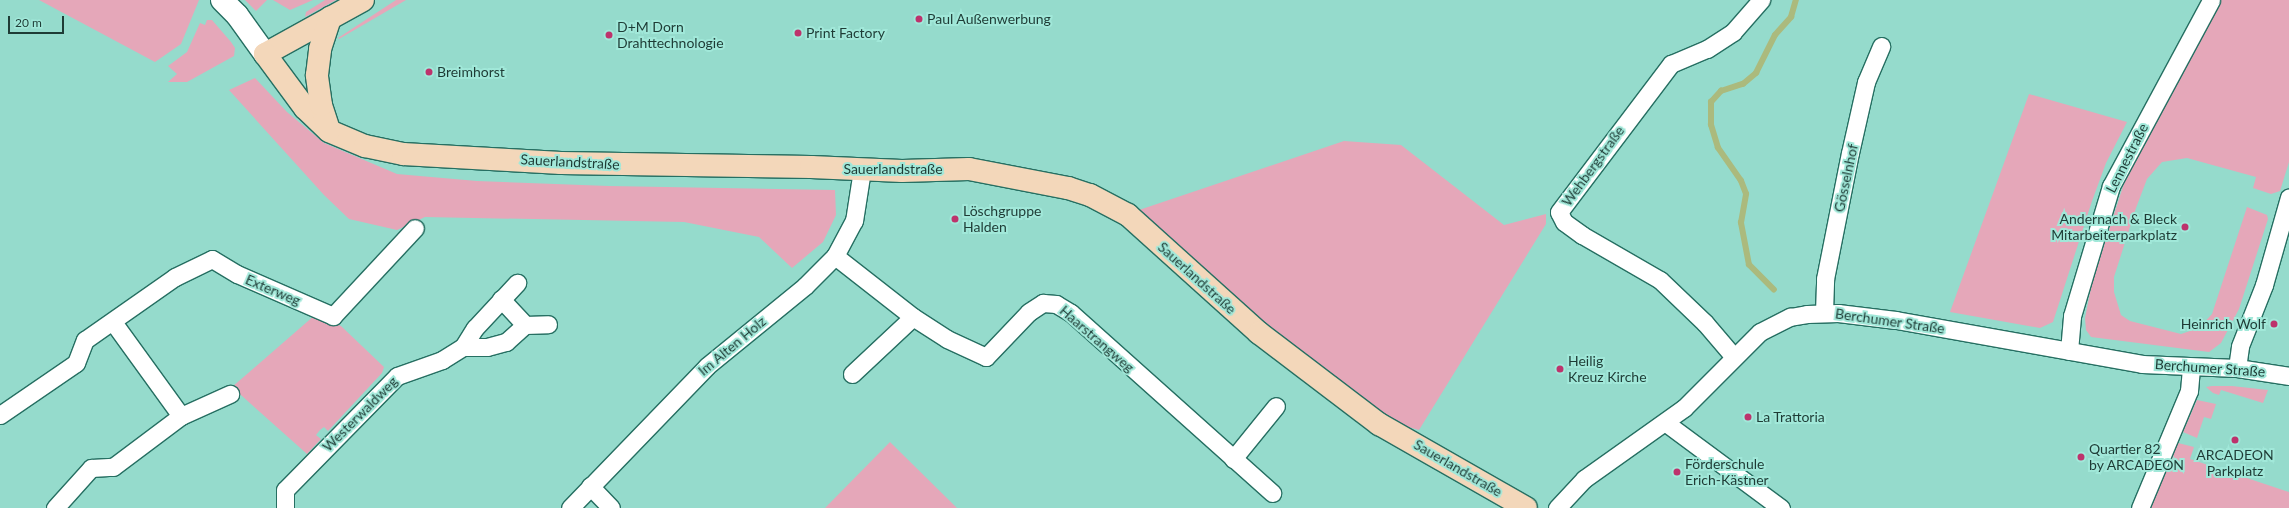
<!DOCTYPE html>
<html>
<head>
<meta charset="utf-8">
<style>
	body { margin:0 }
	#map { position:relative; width:2289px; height:508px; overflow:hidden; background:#95dbcc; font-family:Lato,sans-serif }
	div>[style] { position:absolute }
	.green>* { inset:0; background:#e5a7b9 }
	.stream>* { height:5.5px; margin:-2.75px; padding:0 2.75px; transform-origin:2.75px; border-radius:2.75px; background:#abba7d }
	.roads { filter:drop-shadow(1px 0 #266f62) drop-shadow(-1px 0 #266f62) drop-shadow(0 1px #266f62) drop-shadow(0 -1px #266f62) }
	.minor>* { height:17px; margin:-8.5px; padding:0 8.5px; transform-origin:8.5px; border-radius:8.5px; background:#fff }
	.tertiary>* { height:22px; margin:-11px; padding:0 11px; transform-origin:11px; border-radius:11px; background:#fff }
	.secondary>* { height:22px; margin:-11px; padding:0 11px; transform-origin:11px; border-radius:11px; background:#f3d7ba }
	.dots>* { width:11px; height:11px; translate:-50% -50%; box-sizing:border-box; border:2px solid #a1e8d9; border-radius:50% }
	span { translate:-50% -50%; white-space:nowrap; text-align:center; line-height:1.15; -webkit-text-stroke:4px #a1e8d9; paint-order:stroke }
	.poi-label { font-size:14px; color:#1e3b35 }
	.left { translate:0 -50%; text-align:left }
	.right { translate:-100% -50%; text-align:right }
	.street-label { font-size:14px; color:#1e3b35 }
	.scale { position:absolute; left:8px; top:16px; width:56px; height:18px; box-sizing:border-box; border:2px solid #1e3b35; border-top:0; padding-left:5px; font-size:12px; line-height:14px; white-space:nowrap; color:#1e3b35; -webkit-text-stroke:3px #a1e8d9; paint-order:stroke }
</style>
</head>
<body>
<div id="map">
	<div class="green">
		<div style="clip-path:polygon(39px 0,199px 0,181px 44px,155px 62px)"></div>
		<div style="clip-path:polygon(245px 0,267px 0,256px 11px)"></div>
		<div style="clip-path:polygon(273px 0,313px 0,290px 10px)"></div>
		<div style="clip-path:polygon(325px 0,336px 0,305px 17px,306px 12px)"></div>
		<div style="clip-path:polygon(396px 0,406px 0,339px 39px,338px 38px)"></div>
		<div style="clip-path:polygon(2220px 0,2289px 0,2289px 162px,2280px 191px,2271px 194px,2253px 188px,2256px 177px,2187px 158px,2162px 162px,2147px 179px,2136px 208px,2114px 277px,2114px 292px,2121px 315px,2130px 321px,2181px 334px,2199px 328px,2212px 314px,2247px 207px,2267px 215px,2268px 219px,2239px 309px,2221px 343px,2209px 352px,2091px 337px,2086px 330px,2085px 318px,2092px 283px,2127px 174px)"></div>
		<div style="clip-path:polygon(207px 20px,212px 20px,231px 42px,235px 48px,234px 56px,187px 82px,168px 82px,177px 74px,168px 66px,187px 52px,200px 23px,205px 25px)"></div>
		<div style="clip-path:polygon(255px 78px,287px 112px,324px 143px,397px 174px,477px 181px,609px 186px,835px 190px,836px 215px,823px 242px,792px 268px,759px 237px,684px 222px,425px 217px,397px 230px,349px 219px,324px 195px,229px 90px)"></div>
		<div style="clip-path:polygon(2029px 94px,2127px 122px,2106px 163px,2092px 201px,2053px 322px,2040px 328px,1950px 312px)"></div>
		<div style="clip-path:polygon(1344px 141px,1401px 145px,1504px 225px,1546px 214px,1546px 224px,1419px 430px,1405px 426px,1362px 403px,1253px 315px,1139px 210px)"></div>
		<div style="clip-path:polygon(315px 315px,341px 326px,384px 367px,382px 373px,328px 431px,324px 427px,320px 430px,316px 435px,321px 439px,307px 454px,232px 387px)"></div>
		<div style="clip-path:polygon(2212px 386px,2232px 386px,2268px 390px,2263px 403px,2221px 390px,2219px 395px,2213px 393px,2206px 387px)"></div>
		<div style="clip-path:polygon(2197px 400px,2216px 404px,2211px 419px,2204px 417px,2197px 438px,2183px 432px)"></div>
		<div style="clip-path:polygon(890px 442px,957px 508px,825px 508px)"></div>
		<div style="clip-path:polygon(2178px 443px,2194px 447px,2190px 459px,2289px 492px,2289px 508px,2149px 508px)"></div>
	</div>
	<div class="stream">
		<div style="left:1774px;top:290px;width:35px;rotate:-135deg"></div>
		<div style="left:1749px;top:265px;width:43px;rotate:-100.8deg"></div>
		<div style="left:1741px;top:223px;width:29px;rotate:-80deg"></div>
		<div style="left:1746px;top:194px;width:14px;rotate:-111deg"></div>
		<div style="left:1741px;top:181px;width:40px;rotate:-124.9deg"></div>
		<div style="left:1718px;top:148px;width:24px;rotate:-107deg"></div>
		<div style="left:1711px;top:125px;width:23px;rotate:-90deg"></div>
		<div style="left:1711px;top:102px;width:15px;rotate:-48deg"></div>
		<div style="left:1721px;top:91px;width:23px;rotate:-18deg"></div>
		<div style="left:1743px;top:84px;width:17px;rotate:-40deg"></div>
		<div style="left:1756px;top:73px;width:42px;rotate:-63.4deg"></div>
		<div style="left:1775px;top:35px;width:24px;rotate:-48deg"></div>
		<div style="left:1791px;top:17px;width:18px;rotate:-74deg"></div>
	</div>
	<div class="roads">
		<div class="minor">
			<div style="left:835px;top:256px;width:99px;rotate:38deg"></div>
			<div style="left:913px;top:317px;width:40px;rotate:32.9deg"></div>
			<div style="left:947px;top:339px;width:43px;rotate:24.8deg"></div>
			<div style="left:986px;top:357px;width:62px;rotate:-46.3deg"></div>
			<div style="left:1029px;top:312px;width:17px;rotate:-33deg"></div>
			<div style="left:1043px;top:303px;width:13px;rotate:4deg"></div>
			<div style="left:1056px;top:304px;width:17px;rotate:31deg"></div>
			<div style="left:1071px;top:313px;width:270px;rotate:41.8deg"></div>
			<div style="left:501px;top:299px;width:35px;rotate:47deg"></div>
			<div style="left:1824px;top:312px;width:33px;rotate:-88deg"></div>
			<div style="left:1825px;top:279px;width:128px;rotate:-78.8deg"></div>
			<div style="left:1850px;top:153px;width:73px;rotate:-77.3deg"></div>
			<div style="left:1866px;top:82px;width:39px;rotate:-67deg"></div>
			<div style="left:113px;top:322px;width:116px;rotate:54.1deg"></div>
			<div style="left:463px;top:347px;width:22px;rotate:-58deg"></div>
			<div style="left:475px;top:328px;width:62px;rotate:-47deg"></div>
			<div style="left:2069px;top:351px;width:35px;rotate:-85deg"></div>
			<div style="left:2072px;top:316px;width:136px;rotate:-73.3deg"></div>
			<div style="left:2111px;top:186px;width:211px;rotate:-61.7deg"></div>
			<div style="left:1734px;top:357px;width:45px;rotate:-130.5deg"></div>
			<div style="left:1705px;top:323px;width:62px;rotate:-136.3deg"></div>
			<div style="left:1660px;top:280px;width:90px;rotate:-150deg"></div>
			<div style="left:1582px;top:235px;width:22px;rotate:-144deg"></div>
			<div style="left:1564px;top:222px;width:11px;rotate:-117deg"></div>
			<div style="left:1559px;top:212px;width:186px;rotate:-52.9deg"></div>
			<div style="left:1671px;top:64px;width:39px;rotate:-23deg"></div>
			<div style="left:1707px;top:49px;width:31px;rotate:-33deg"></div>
			<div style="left:1733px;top:32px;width:43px;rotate:-48.8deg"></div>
			<div style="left:2237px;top:368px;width:22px;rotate:-82deg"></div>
			<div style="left:2240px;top:346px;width:66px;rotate:-68.5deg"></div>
			<div style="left:2264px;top:285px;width:91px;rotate:-74.1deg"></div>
			<div style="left:852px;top:374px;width:83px;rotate:-43.1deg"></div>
			<div style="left:0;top:415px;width:92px;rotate:-34.4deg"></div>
			<div style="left:76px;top:363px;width:25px;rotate:-69deg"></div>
			<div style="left:85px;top:340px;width:110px;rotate:-35deg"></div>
			<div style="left:175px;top:277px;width:41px;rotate:-25.9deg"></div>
			<div style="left:212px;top:259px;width:29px;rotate:31deg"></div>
			<div style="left:237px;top:274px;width:105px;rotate:23.6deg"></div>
			<div style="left:333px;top:316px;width:120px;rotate:-47deg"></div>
			<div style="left:1666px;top:423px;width:143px;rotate:36.5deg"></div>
			<div style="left:1233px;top:459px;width:68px;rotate:-50.9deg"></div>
			<div style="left:590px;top:486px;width:30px;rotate:46deg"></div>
			<div style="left:55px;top:508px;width:54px;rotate:-48deg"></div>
			<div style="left:91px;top:468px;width:22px;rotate:-3deg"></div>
			<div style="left:113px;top:467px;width:85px;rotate:-36.9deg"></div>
			<div style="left:181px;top:416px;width:54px;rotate:-24.2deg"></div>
			<div style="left:285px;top:508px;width:18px;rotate:-90deg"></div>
			<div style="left:285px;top:490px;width:160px;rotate:-45.5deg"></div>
			<div style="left:397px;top:376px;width:48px;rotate:-19.6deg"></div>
			<div style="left:442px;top:360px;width:25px;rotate:-32deg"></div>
			<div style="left:463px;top:347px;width:24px"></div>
			<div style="left:487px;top:347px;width:20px;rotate:-15deg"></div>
			<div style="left:506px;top:342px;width:25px;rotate:-42deg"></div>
			<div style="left:525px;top:325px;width:23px;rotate:-2deg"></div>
			<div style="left:570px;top:508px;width:197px;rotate:-46deg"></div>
			<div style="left:707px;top:366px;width:127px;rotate:-39.2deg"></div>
			<div style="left:805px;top:286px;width:42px;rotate:-45deg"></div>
			<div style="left:835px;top:256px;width:40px;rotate:-62deg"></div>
			<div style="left:854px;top:221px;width:52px;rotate:-81.1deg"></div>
			<div style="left:1557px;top:508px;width:40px;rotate:-47deg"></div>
			<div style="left:1584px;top:479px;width:123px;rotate:-35.4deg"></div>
			<div style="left:1684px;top:408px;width:107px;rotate:-45deg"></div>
			<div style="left:1760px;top:332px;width:34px;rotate:-27deg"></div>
			<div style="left:1790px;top:317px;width:17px;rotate:-10deg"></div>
			<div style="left:1807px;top:314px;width:31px;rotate:-2deg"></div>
			<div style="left:1838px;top:313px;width:58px;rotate:6.9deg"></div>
			<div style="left:1896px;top:320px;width:250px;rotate:10.1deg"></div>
			<div style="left:2142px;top:364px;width:95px;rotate:2.4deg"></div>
			<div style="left:2237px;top:368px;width:53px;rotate:8.7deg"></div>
			<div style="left:2140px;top:508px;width:127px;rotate:-67.3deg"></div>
			<div style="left:2189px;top:391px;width:23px;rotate:-85deg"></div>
		</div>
		<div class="tertiary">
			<div style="left:222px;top:0;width:21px;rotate:45deg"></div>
			<div style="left:237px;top:15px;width:48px;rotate:54.3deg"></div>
		</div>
		<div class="secondary">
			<div style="left:363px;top:0;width:112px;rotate:151.1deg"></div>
			<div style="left:265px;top:54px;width:67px;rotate:53.5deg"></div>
			<div style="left:305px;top:108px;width:33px;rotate:44deg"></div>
			<div style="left:329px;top:131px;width:39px;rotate:23deg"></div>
			<div style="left:365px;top:146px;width:39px;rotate:12deg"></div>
			<div style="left:403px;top:154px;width:158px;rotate:3.3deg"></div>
			<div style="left:561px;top:163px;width:250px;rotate:0.9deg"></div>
			<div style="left:811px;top:167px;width:91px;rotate:2.5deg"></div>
			<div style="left:902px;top:171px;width:67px;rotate:-1.7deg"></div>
			<div style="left:969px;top:169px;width:101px;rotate:10.9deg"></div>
			<div style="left:1068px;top:188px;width:23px;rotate:18deg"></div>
			<div style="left:1090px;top:195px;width:43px;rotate:27.8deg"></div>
			<div style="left:1128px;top:215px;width:176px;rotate:42deg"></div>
			<div style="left:1259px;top:333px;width:151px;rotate:37.2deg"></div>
			<div style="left:1379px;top:424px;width:169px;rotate:29.7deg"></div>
			<div style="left:329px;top:130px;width:26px;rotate:-108deg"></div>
			<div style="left:321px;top:105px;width:30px;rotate:-98deg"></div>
			<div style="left:317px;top:75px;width:26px;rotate:-83deg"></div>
			<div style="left:320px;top:49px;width:33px;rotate:-72deg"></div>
		</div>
	</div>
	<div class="dots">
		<div style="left:919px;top:19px;background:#bd336c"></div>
		<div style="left:798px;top:33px;background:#bd336c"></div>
		<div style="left:609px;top:35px;background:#bd336c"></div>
		<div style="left:429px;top:72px;background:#bd336c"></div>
		<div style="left:955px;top:219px;background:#bd336c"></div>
		<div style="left:2185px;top:227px;background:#bd336c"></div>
		<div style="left:2274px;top:324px;background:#bd336c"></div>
		<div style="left:1560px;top:369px;background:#bd336c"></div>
		<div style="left:1748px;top:417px;background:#bd336c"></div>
		<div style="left:2235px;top:440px;background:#bd336c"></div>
		<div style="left:2081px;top:457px;background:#bd336c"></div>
		<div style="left:1677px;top:472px;background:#bd336c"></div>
	</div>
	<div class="poi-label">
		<span class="left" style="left:927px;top:19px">Paul Außenwerbung</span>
		<span class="left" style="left:617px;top:35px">D+M Dorn<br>Drahttechnologie</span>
		<span class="left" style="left:806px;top:33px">Print Factory</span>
		<span class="left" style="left:437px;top:72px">Breimhorst</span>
		<span class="left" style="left:963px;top:219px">Löschgruppe<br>Halden</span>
		<span class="right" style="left:2177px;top:227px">Andernach &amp; Bleck<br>Mitarbeiterparkplatz</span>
		<span class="right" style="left:2266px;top:324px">Heinrich Wolf</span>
		<span class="left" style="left:1568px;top:369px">Heilig<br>Kreuz Kirche</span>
		<span class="left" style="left:1756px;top:417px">La Trattoria</span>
		<span class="left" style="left:2089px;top:457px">Quartier 82<br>by ARCADEON</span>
		<span style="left:2235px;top:463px">ARCADEON<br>Parkplatz</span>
		<span class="left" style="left:1685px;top:472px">Förderschule<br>Erich-Kästner</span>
	</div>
	<div class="street-label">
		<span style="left:2127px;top:158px;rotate:-63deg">Lennestraße</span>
		<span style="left:570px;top:162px;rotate:3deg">Sauerlandstraße</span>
		<span style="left:1593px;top:166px;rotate:-54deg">Wehbergstraße</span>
		<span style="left:893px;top:169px">Sauerlandstraße</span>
		<span style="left:1846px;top:178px;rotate:-78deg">Gösselnhof</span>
		<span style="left:1197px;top:278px;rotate:42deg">Sauerlandstraße</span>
		<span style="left:273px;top:290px;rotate:23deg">Exterweg</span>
		<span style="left:1890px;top:321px;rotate:8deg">Berchumer Straße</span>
		<span style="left:1097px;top:339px;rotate:41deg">Haarstrangweg</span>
		<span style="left:732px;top:346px;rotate:-40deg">Im Alten Holz</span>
		<span style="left:2210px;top:368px;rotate:4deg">Berchumer Straße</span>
		<span style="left:360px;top:414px;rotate:-45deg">Westerwaldweg</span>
		<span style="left:1458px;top:468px;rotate:30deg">Sauerlandstraße</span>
	</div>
	<div class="scale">20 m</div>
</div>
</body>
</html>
